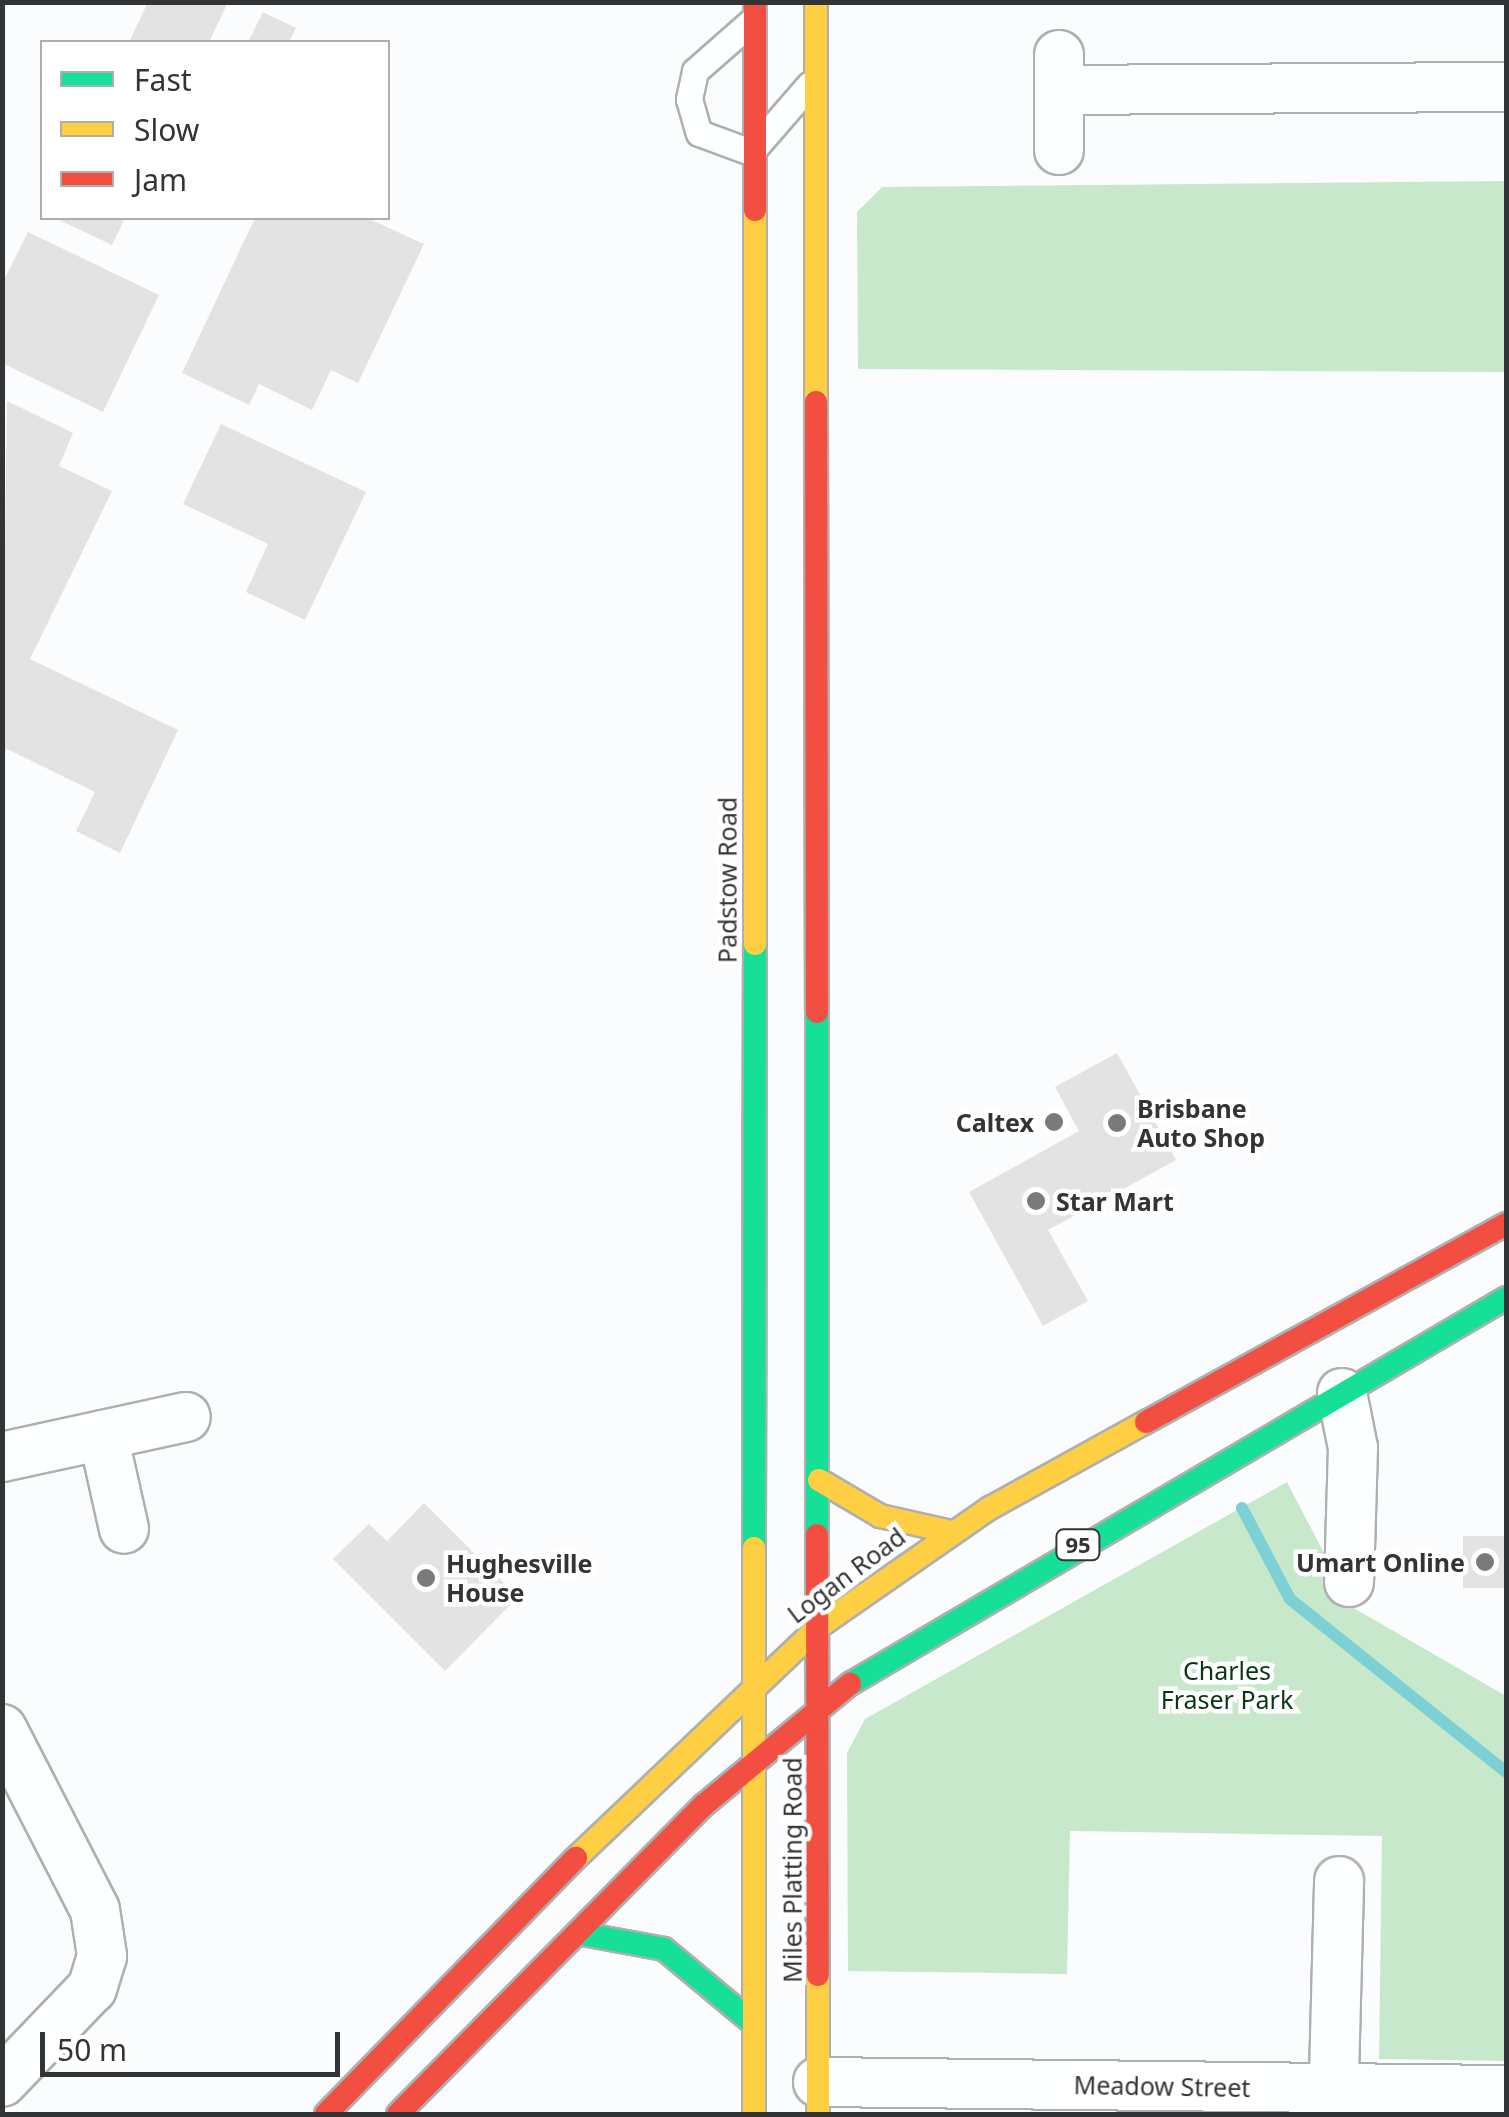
<!DOCTYPE html>
<html>
<head>
<meta charset="utf-8">
<style>
	body { margin:0 }
	#map { position:relative; width:1509px; height:2117px; overflow:hidden; background:#fafcfe; font-family:"Noto Sans",sans-serif }
	div>[style] { position:absolute }
	.green>* { inset:0; background:#c8e8cc }
	.stream>* { height:12px; margin:-6px; padding:0 6px; transform-origin:6px; border-radius:6px; background:#7dd1d5 }
	.building>* { inset:0; background:#e3e3e4; transform-origin:0 0 }
	.roads { filter:drop-shadow(2px 0 #aeafb0) drop-shadow(-2px 0 #aeafb0) drop-shadow(0 2px #aeafb0) drop-shadow(0 -2px #aeafb0) }
	.lane>* { height:25px; margin:-12.5px; padding:0 12.5px; transform-origin:12.5px; border-radius:12.5px; background:#feffff }
	.street>* { height:48px; margin:-24px; padding:0 24px; transform-origin:24px; border-radius:24px; background:#feffff }
	.fast>* { height:22px; margin:-11px; padding:0 11px; transform-origin:11px; border-radius:11px; background:#16e098 }
	.slow>* { height:22px; margin:-11px; padding:0 11px; transform-origin:11px; border-radius:11px; background:#ffcf43 }
	.jam>* { height:22px; margin:-11px; padding:0 11px; transform-origin:11px; border-radius:11px; background:#f24e42 }
	.dots>* { width:28px; height:28px; translate:-50% -50%; box-sizing:border-box; border:5px solid #fff; border-radius:50% }
	span { translate:-50% -50%; white-space:nowrap; text-align:center; line-height:1.15; -webkit-text-stroke:9px #fff; paint-order:stroke }
	.shield-label span { padding:2px 8px; background:#fff; border:2px solid; border-radius:8px; -webkit-text-stroke-width:0 }
	.shield-label { font-size:22px; color:#333435; font-weight:700 }
	.street-label { font-size:25px; color:#333435 }
	.poi-label { font-size:25px; color:#333435; font-weight:700 }
	.left { translate:0 -50%; text-align:left }
	.right { translate:-100% -50%; text-align:right }
	.park-label { font-size:25px; color:#063712 }
	.frame { position:absolute; inset:0; border:5px solid #333435; pointer-events:none }
	.legend { position:absolute; left:40px; top:40px; width:350px; height:180px; box-sizing:border-box; background:#fff; border:2px solid #adaeae; margin:0; padding:12px 18px; list-style:none; font-size:30px; color:#333435 }
	.legend li { display:flex; align-items:center; gap:20px; height:50px }
	.legend b { width:50px; border:2px solid #adaeae }
	.scale { position:absolute; left:40px; top:2032px; width:300px; height:45px; box-sizing:border-box; border:5px solid #333435; border-top:0; padding-left:12px; font-size:30px; line-height:35px; white-space:nowrap; color:#333435; -webkit-text-stroke:8px #fff; paint-order:stroke }
</style>
</head>
<body>
<div id="map">
	<div class="green">
		<div style="clip-path:polygon(1506px 181px,1506px 372px,858px 369px,857px 212px,882px 187px)"></div>
		<div style="clip-path:polygon(1287px 1482px,1352px 1607px,1506px 1696px,1506px 2061px,1379px 2059px,1382px 1836px,1070px 1831px,1067px 1974px,848px 1971px,847px 1753px,865px 1719px)"></div>
	</div>
	<div class="stream">
		<div style="left:1242px;top:1508px;width:103px;rotate:62.2deg"></div>
		<div style="left:1290px;top:1599px;width:277px;rotate:38.7deg"></div>
	</div>
	<div class="building">
		<div style="clip-path:polygon(148px 2px,228px 2px,209px 42px,129px 42px)"></div>
		<div style="clip-path:polygon(263px 12px,296px 28px,289px 42px,248px 42px)"></div>
		<div style="clip-path:polygon(55px 218px,125px 218px,112px 245px)"></div>
		<div style="clip-path:polygon(255px 218px,367px 218px,424px 244px,358px 383px,331px 370px,312px 410px,259px 384px,249px 405px,182px 373px)"></div>
		<div style="clip-path:polygon(28px 232px,159px 295px,103px 412px,2px 363px,2px 284px)"></div>
		<div style="clip-path:polygon(7px 401px,73px 433px,59px 466px,112px 491px,30px 659px,178px 730px,120px 853px,76px 831px,95px 792px,7px 749px,2px 758px)"></div>
		<div style="clip-path:polygon(221px 424px,366px 492px,305px 620px,246px 592px,268px 544px,183px 504px)"></div>
		<div style="clip-path:polygon(1117px 1053px,1176px 1160px,1048px 1230px,1088px 1301px,1043px 1326px,969px 1192px,1079px 1131px,1055px 1087px)"></div>
		<div style="clip-path:polygon(424px 1503px,518px 1597px,445px 1671px,333px 1559px,369px 1524px,387px 1541px)"></div>
		<div style="left:1506px;top:1536px;width:52px;height:43px;rotate:90deg"></div>
	</div>
	<div class="roads">
		<div class="lane">
			<div style="left:752px;top:21px;width:76px;rotate:138.7deg"></div>
			<div style="left:695px;top:71px;width:29px;rotate:102deg"></div>
			<div style="left:689px;top:99px;width:35px;rotate:74deg"></div>
			<div style="left:699px;top:133px;width:55px;rotate:20.1deg"></div>
			<div style="left:751px;top:152px;width:89px;rotate:-49.1deg"></div>
		</div>
		<div class="street">
			<div style="left:1059px;top:90px;width:447px;rotate:-0.4deg"></div>
			<div style="left:1059px;top:150px;width:95px;rotate:-90deg"></div>
			<div style="left:1342px;top:1393px;width:56px;rotate:78.7deg"></div>
			<div style="left:1353px;top:1448px;width:134px;rotate:91.7deg"></div>
			<div style="left:103px;top:1435px;width:96px;rotate:77.4deg"></div>
			<div style="left:2px;top:1457px;width:188px;rotate:-12.3deg"></div>
			<div style="left:2px;top:1729px;width:203px;rotate:62.8deg"></div>
			<div style="left:95px;top:1910px;width:47px;rotate:81.3deg"></div>
			<div style="left:102px;top:1956px;width:34px;rotate:107deg"></div>
			<div style="left:92px;top:1988px;width:130px;rotate:133.8deg"></div>
			<div style="left:818px;top:2082px;width:688px;rotate:0.67deg"></div>
			<div style="left:1333px;top:2114px;width:233px;rotate:-88.5deg"></div>
		</div>
		<div class="fast">
			<div style="left:817px;top:1012px;width:523px;rotate:90deg"></div>
			<div style="left:754px;top:1548px;width:604px;rotate:-89.91deg"></div>
			<div style="left:850px;top:1684px;width:761px;rotate:-30.47deg"></div>
			<div style="left:577px;top:1933px;width:88px;rotate:10.4deg"></div>
			<div style="left:664px;top:1949px;width:117px;rotate:39.8deg"></div>
		</div>
		<div class="slow">
			<div style="left:816px;top:2px;width:400px;rotate:90deg"></div>
			<div style="left:755px;top:944px;width:734px;rotate:-90deg"></div>
			<div style="left:819px;top:1480px;width:71px;rotate:30.5deg"></div>
			<div style="left:880px;top:1516px;width:73px;rotate:12.7deg"></div>
			<div style="left:576px;top:1858px;width:337px;rotate:-43.6deg"></div>
			<div style="left:820px;top:1626px;width:207px;rotate:-34.8deg"></div>
			<div style="left:990px;top:1508px;width:178px;rotate:-28.9deg"></div>
			<div style="left:818px;top:1975px;width:139px;rotate:90deg"></div>
			<div style="left:754px;top:2114px;width:566px;rotate:-90deg"></div>
		</div>
		<div class="jam">
			<div style="left:755px;top:210px;width:208px;rotate:-90deg"></div>
			<div style="left:816px;top:402px;width:610px;rotate:89.91deg"></div>
			<div style="left:1146px;top:1422px;width:411px;rotate:-28.8deg"></div>
			<div style="left:817px;top:1535px;width:440px;rotate:89.9deg"></div>
			<div style="left:326px;top:2114px;width:358px;rotate:-45.7deg"></div>
			<div style="left:398px;top:2114px;width:435px;rotate:-45.3deg"></div>
			<div style="left:704px;top:1805px;width:190px;rotate:-39.7deg"></div>
		</div>
	</div>
	<div class="dots">
		<div style="left:1054px;top:1122px;background:#797a7b"></div>
		<div style="left:1117px;top:1123px;background:#797a7b"></div>
		<div style="left:1036px;top:1201px;background:#797a7b"></div>
		<div style="left:1485px;top:1562px;background:#797a7b"></div>
		<div style="left:426px;top:1578px;background:#797a7b"></div>
	</div>
	<div class="shield-label">
		<span style="left:1078px;top:1545px">95</span>
	</div>
	<div class="street-label">
		<span style="left:727px;top:880px;rotate:-90deg">Padstow Road</span>
		<span style="left:846px;top:1575px;rotate:-37deg">Logan Road</span>
		<span style="left:792px;top:1870px;rotate:-90deg">Miles Platting Road</span>
		<span style="left:1162px;top:2086px;rotate:1deg">Meadow Street</span>
	</div>
	<div class="poi-label">
		<span class="left" style="left:1137px;top:1123px">Brisbane<br>Auto Shop</span>
		<span class="right" style="left:1034px;top:1122px">Caltex</span>
		<span class="left" style="left:1056px;top:1201px">Star Mart</span>
		<span class="right" style="left:1465px;top:1562px">Umart Online</span>
		<span class="left" style="left:446px;top:1578px">Hughesville<br>House</span>
	</div>
	<div class="park-label">
		<span style="left:1227px;top:1685px">Charles<br>Fraser Park</span>
	</div>
	<div class="frame"></div>
	<ul class="legend">
	<li><b style="height:12px;background:#16e098"></b>Fast</li>
	<li><b style="height:12px;background:#ffcf43"></b>Slow</li>
	<li><b style="height:12px;background:#f24e42"></b>Jam</li>
	</ul>
	<div class="scale">50 m</div>
</div>
</body>
</html>
